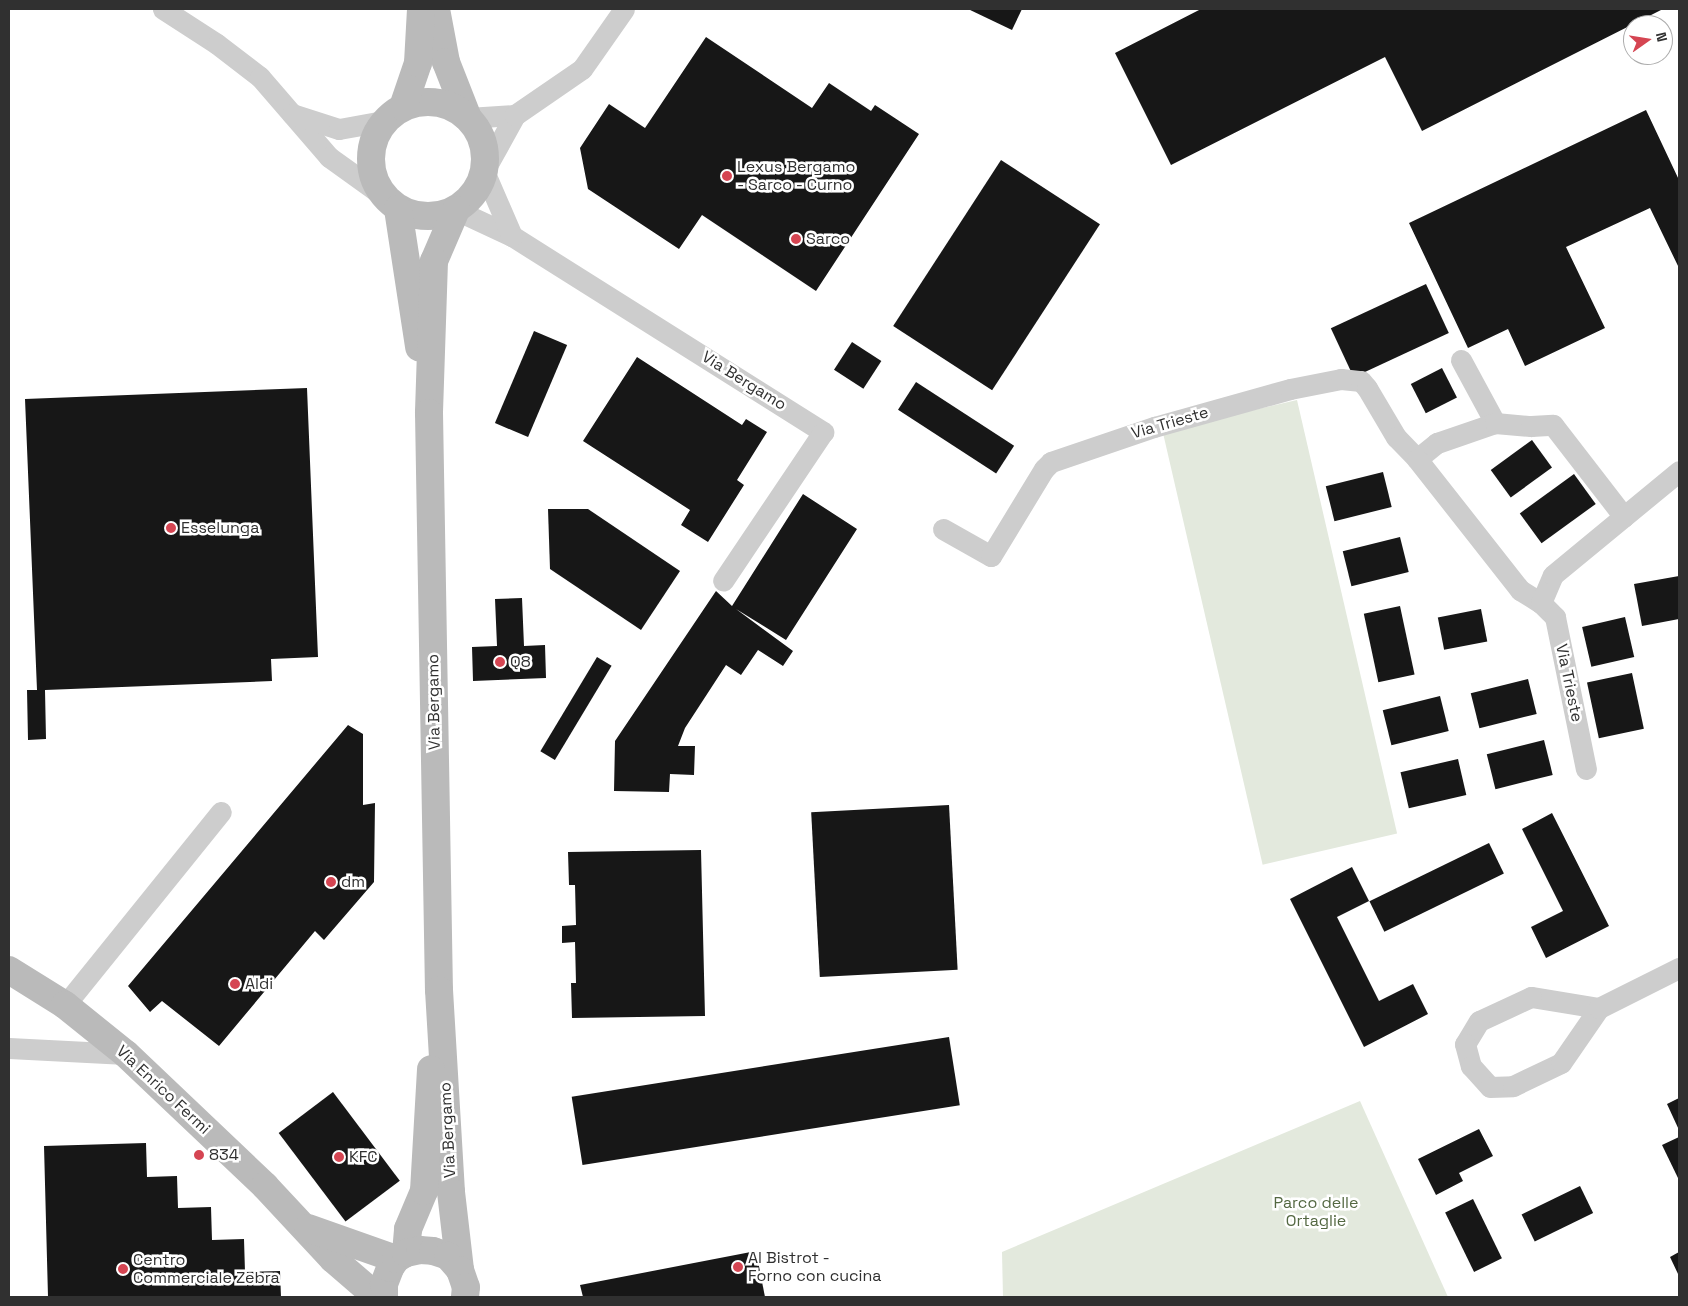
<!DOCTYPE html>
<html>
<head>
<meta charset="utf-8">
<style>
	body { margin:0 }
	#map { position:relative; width:1688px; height:1306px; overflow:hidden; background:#fff; font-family:"Space Grotesk",sans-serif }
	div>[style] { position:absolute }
	.green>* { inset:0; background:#e3e9dd; transform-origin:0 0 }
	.building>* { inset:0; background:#171717; transform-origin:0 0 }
	.street>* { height:21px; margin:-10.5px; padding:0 10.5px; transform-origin:10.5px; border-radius:10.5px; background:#cdcdcd }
	.secondary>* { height:28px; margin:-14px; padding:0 14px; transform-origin:14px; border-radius:14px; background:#bababa }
	.secondary>.ring { margin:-14px; padding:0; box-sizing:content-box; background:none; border:28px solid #bababa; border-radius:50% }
	.dots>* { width:14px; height:14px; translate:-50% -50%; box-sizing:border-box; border:2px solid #fff; border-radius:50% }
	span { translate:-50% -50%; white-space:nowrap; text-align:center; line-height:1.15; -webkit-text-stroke:5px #fff; paint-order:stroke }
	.poi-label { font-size:16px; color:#303030 }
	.left { translate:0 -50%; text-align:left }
	.street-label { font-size:16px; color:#303030 }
	.park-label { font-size:16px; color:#546842 }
	.frame { position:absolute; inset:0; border:10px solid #303030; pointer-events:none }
	.north { position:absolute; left:1623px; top:15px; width:50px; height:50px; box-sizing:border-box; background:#fff; border:1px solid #acacac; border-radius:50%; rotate:77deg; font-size:14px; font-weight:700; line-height:20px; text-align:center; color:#303030 }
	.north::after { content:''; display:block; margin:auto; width:18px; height:22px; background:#d54552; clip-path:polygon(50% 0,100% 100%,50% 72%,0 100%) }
</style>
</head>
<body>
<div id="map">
	<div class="green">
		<div style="left:1297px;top:400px;width:445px;height:138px;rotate:77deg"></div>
		<div style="clip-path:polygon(1360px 1101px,1448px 1297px,1003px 1297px,1002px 1252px)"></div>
	</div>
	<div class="building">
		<div style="clip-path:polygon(968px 9px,1022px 9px,1012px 30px)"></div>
		<div style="clip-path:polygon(1201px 9px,1663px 9px,1422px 131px,1385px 57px,1171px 165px,1115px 53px)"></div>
		<div style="clip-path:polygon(706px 37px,812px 108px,829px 83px,871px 111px,875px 105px,919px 134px,816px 291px,702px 215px,679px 249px,588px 189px,580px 148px,609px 104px,645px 128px)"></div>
		<div style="clip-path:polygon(1646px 110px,1679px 180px,1679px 268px,1650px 208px,1566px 247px,1605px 328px,1525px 366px,1508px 329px,1468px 348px,1409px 223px)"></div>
		<div style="left:1001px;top:160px;width:118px;height:198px;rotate:33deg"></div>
		<div style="left:1426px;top:284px;width:54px;height:105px;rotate:65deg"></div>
		<div style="left:534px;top:331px;width:36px;height:100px;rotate:23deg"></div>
		<div style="left:852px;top:342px;width:35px;height:33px;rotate:33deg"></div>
		<div style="clip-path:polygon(637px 357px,742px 425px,746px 419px,767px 432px,737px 480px,744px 485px,708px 542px,681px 525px,690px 510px,583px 441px)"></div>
		<div style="left:1442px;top:368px;width:33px;height:35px;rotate:63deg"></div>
		<div style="left:916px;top:382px;width:117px;height:33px;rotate:33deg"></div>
		<div style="clip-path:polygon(307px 388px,318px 657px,271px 659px,272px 681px,45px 690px,46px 739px,28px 740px,27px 690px,37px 690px,25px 399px)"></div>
		<div style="left:1532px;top:440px;width:34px;height:51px;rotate:54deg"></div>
		<div style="left:1383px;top:472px;width:36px;height:59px;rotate:76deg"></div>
		<div style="left:1574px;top:474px;width:37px;height:67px;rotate:54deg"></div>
		<div style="clip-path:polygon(803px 494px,857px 529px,786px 640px,736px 609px,793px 651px,783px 666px,758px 650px,741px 675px,726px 665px,685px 728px,678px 746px,695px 746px,694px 775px,670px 774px,669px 792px,614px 791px,615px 741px,716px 591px,732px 606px)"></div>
		<div style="clip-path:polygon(548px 509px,588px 509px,680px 571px,641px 630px,550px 569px)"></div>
		<div style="left:1400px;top:537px;width:36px;height:59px;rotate:76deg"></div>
		<div style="clip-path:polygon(1679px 576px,1679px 619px,1642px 626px,1634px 584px)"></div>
		<div style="clip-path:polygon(522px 598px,524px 646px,545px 645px,546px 678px,473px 681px,472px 647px,497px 646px,495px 599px)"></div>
		<div style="left:1400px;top:606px;width:70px;height:37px;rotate:78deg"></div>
		<div style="left:1481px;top:609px;width:33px;height:44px;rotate:79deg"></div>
		<div style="left:1625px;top:617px;width:41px;height:44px;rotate:77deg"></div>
		<div style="left:597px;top:657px;width:17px;height:110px;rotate:31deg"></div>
		<div style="left:1632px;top:673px;width:57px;height:46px;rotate:78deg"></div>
		<div style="left:1528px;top:679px;width:36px;height:59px;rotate:76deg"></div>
		<div style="left:1440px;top:696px;width:36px;height:59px;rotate:76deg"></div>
		<div style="clip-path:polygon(348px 725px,363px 734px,363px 805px,375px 803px,374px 882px,324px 940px,315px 931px,219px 1046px,162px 1001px,150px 1012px,128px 986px)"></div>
		<div style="left:1544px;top:740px;width:36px;height:59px;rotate:76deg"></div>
		<div style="left:1458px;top:759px;width:37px;height:59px;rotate:77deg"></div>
		<div style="left:949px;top:805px;width:165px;height:138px;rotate:87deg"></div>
		<div style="clip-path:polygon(1552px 813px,1609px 926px,1546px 958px,1531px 927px,1563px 911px,1522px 829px)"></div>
		<div style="left:1489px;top:843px;width:34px;height:133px;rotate:64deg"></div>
		<div style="clip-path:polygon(701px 850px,705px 1016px,572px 1018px,571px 983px,576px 983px,575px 942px,562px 943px,562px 926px,576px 925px,575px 885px,569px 885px,568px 852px)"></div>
		<div style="clip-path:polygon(1352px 867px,1369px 901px,1337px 917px,1379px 1001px,1413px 984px,1428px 1014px,1364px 1047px,1290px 899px)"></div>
		<div style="left:949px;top:1037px;width:69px;height:382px;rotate:81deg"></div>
		<div style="left:333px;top:1092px;width:111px;height:68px;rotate:53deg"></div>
		<div style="clip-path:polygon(1679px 1098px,1679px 1130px,1667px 1104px)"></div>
		<div style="clip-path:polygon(1479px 1129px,1493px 1156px,1459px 1173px,1463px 1181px,1436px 1195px,1418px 1159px)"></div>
		<div style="clip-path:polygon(1679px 1137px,1679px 1177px,1678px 1178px,1662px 1145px)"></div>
		<div style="clip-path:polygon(146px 1143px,147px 1177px,177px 1176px,178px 1208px,211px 1207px,212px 1240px,244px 1239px,245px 1272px,280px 1271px,281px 1297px,48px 1297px,44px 1146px)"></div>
		<div style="left:1580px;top:1186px;width:30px;height:65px;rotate:64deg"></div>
		<div style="left:1473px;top:1199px;width:66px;height:31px;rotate:64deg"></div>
		<div style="clip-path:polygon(756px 1251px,765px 1297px,583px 1297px,580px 1285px)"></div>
		<div style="clip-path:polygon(1679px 1252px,1679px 1276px,1670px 1257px)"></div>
	</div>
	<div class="street">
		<div style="left:163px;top:9px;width:64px;rotate:32.9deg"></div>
		<div style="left:217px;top:44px;width:54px;rotate:37.5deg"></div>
		<div style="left:260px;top:77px;width:106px;rotate:49.2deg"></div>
		<div style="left:329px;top:157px;width:65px;rotate:35.6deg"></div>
		<div style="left:292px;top:114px;width:49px;rotate:17.7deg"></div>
		<div style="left:339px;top:129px;width:46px;rotate:-10.1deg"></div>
		<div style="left:468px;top:118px;width:47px;rotate:-3.7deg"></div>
		<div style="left:456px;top:210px;width:62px;rotate:24.9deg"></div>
		<div style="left:512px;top:236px;width:368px;rotate:32.2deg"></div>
		<div style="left:823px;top:432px;width:179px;rotate:123.9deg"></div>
		<div style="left:512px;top:236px;width:71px;rotate:-113.3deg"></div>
		<div style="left:484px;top:171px;width:64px;rotate:-61deg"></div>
		<div style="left:515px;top:115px;width:81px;rotate:-34.5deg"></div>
		<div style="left:582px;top:69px;width:73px;rotate:-55deg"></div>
		<div style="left:1461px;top:360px;width:72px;rotate:61.6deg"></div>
		<div style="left:1417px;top:459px;width:26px;rotate:-39deg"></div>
		<div style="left:1437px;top:443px;width:61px;rotate:-19deg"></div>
		<div style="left:1495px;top:423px;width:36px;rotate:5deg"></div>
		<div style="left:1531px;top:426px;width:22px;rotate:-3deg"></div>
		<div style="left:1553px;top:425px;width:116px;rotate:52.3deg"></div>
		<div style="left:943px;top:529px;width:55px;rotate:29.4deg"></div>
		<div style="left:991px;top:556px;width:102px;rotate:-58.7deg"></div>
		<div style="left:1044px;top:469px;width:10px;rotate:-45deg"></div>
		<div style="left:1051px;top:462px;width:109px;rotate:-18.8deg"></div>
		<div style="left:1154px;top:427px;width:141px;rotate:-15.6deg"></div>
		<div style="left:1290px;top:389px;width:52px;rotate:-11.1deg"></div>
		<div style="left:1341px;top:379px;width:20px;rotate:6deg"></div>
		<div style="left:1361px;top:381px;width:9px;rotate:49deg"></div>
		<div style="left:1367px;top:388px;width:57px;rotate:59.4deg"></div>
		<div style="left:1396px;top:437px;width:30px;rotate:46deg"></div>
		<div style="left:1417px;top:459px;width:167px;rotate:51.8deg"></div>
		<div style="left:1520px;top:590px;width:25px;rotate:32deg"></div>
		<div style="left:1541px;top:603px;width:20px;rotate:45deg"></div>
		<div style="left:1555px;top:617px;width:155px;rotate:78.5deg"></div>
		<div style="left:1541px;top:603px;width:30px;rotate:-67deg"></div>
		<div style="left:1553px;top:575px;width:163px;rotate:-39.5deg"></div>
		<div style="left:65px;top:1005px;width:248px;rotate:-51.1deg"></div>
		<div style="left:1599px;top:1008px;width:69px;rotate:-170.8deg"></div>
		<div style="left:1531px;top:997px;width:57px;rotate:155.2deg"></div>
		<div style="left:1479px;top:1021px;width:27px;rotate:121deg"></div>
		<div style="left:1465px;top:1044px;width:23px;rotate:75deg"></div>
		<div style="left:1471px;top:1066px;width:28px;rotate:48deg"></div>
		<div style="left:1490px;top:1087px;width:23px;rotate:-2deg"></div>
		<div style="left:1513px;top:1086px;width:53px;rotate:-25.6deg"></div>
		<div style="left:1561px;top:1063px;width:67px;rotate:-55.4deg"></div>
		<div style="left:1599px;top:1008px;width:89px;rotate:-26.6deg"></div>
		<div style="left:9px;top:1048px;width:117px;rotate:2.9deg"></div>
	</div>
	<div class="secondary">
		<div style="left:436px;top:9px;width:54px;rotate:79.3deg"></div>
		<div style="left:446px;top:62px;width:60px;rotate:68.6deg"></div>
		<div class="ring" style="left:371px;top:102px;width:86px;height:86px"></div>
		<div style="left:403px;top:107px;width:46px;rotate:-71.2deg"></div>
		<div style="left:418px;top:63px;width:54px;rotate:-86.8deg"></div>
		<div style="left:398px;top:209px;width:140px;rotate:81.3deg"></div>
		<div style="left:456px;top:210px;width:56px;rotate:113.3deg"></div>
		<div style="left:434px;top:261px;width:152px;rotate:91.9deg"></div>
		<div style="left:429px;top:413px;width:577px;rotate:89.01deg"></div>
		<div style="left:439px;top:990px;width:202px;rotate:86.6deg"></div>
		<div style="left:451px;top:1192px;width:79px;rotate:83.4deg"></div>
		<div style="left:9px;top:970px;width:66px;rotate:32deg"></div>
		<div style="left:65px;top:1005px;width:78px;rotate:38.8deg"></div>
		<div style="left:126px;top:1054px;width:192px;rotate:43.5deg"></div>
		<div style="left:265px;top:1186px;width:100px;rotate:47deg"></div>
		<div style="left:333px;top:1259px;width:58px;rotate:40.8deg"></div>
		<div style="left:308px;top:1228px;width:93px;rotate:19.4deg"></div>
		<div style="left:406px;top:1253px;width:24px;rotate:-85deg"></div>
		<div style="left:408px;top:1229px;width:41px;rotate:-67.2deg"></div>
		<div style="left:424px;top:1191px;width:122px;rotate:-86.7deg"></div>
		<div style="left:384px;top:1297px;width:13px;rotate:-90deg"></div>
		<div style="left:384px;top:1284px;width:17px;rotate:-69deg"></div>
		<div style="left:390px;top:1268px;width:11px;rotate:-56deg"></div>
		<div style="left:396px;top:1259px;width:12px;rotate:-31deg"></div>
		<div style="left:406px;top:1253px;width:14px;rotate:-12deg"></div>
		<div style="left:420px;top:1250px;width:13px;rotate:4deg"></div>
		<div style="left:433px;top:1251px;width:16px;rotate:18deg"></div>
		<div style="left:448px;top:1256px;width:18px;rotate:49deg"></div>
		<div style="left:460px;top:1270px;width:18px;rotate:71deg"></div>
		<div style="left:466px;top:1287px;width:10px;rotate:96deg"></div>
	</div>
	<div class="dots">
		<div style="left:727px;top:176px;background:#d54552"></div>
		<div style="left:796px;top:239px;background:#d54552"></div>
		<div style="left:171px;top:528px;background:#d54552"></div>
		<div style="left:500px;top:662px;background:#d54552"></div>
		<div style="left:331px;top:882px;background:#d54552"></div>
		<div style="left:235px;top:984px;background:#d54552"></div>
		<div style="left:199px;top:1155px;background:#d54552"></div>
		<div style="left:339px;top:1157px;background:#d54552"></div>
		<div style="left:738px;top:1267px;background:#d54552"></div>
		<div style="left:123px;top:1269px;background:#d54552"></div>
	</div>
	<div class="poi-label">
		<span class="left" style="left:737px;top:176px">Lexus Bergamo<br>- Sarco - Curno</span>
		<span class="left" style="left:806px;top:239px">Sarco</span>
		<span class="left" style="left:181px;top:528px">Esselunga</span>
		<span class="left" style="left:510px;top:662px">Q8</span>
		<span class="left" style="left:341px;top:882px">dm</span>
		<span class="left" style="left:245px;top:984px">Aldi</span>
		<span class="left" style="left:209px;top:1155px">834</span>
		<span class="left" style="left:349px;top:1157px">KFC</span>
		<span class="left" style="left:748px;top:1267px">Al Bistrot -<br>Forno con cucina</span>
		<span class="left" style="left:133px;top:1269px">Centro<br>Commerciale Zebra</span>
	</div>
	<div class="street-label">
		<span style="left:744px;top:381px;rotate:32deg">Via Bergamo</span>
		<span style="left:1170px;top:423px;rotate:-16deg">Via Trieste</span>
		<span style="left:1569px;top:683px;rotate:78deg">Via Trieste</span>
		<span style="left:434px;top:702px;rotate:-91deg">Via Bergamo</span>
		<span style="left:163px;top:1090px;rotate:43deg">Via Enrico Fermi</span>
		<span style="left:448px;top:1130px;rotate:-93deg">Via Bergamo</span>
	</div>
	<div class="park-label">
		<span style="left:1316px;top:1212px">Parco delle<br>Ortaglie</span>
	</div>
	<div class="frame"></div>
	<div class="north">N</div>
</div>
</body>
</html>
